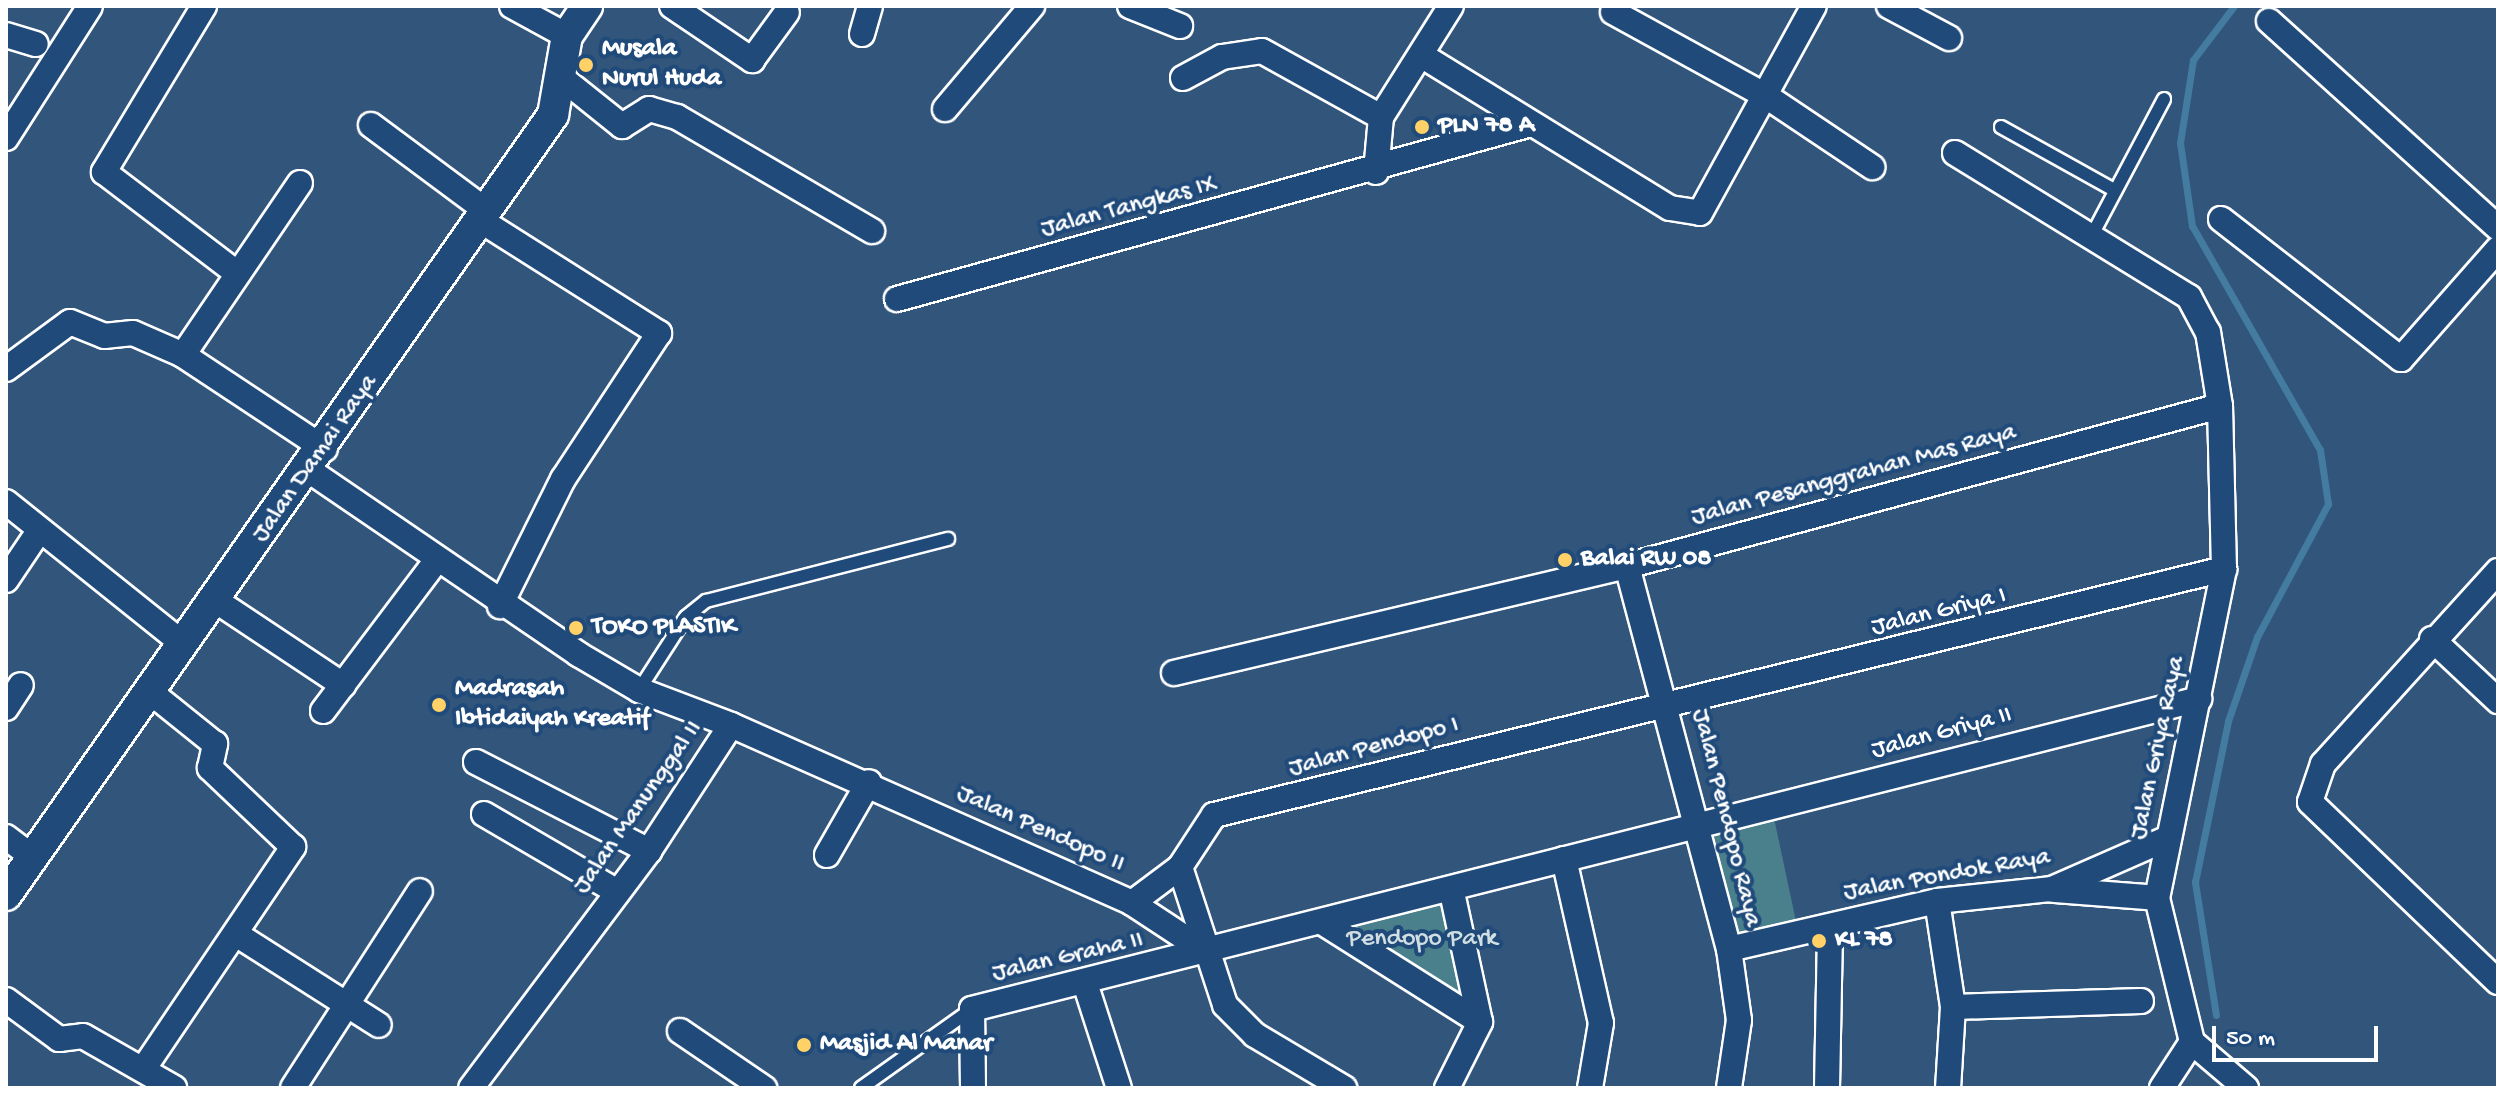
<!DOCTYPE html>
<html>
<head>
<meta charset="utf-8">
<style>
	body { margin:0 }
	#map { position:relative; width:2504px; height:1094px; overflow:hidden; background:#32557c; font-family:"Gochi Hand",sans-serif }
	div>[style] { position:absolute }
	.green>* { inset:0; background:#4a7f8c; transform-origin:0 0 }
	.stream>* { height:7px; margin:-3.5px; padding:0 3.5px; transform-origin:3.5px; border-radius:3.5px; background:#447ba0 }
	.roads { filter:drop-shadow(2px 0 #fff) drop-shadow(-2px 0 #fff) drop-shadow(0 2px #fff) drop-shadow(0 -2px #fff) }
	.service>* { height:12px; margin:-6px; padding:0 6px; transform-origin:6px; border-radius:6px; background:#1f4a7a }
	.minor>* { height:24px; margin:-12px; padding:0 12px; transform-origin:12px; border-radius:12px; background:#1f4a7a }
	.tertiary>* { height:30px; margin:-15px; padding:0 15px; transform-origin:15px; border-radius:15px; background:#1f4a7a }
	.dots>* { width:22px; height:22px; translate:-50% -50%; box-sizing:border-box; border:4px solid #1f4a7a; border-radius:50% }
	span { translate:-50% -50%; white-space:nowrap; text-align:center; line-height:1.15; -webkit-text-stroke:8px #1f4a7a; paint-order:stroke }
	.poi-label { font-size:26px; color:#fff; font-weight:700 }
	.left { translate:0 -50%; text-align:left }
	.street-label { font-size:26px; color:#fff }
	.park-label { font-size:26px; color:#d2dfe2 }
	.frame { position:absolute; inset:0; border:8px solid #fff; pointer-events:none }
	.scale { position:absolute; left:2212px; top:1026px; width:166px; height:36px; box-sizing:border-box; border:4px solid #fff; border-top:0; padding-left:10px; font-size:24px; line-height:28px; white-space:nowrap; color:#fff; -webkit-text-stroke:6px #1f4a7a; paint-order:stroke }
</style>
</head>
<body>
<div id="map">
	<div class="green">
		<div style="left:1774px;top:818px;width:109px;height:67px;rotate:78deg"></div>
		<div style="clip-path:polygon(1448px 897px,1475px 1012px,1339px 927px)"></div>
	</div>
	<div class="stream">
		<div style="left:2216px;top:1015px;width:135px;rotate:-99deg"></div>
		<div style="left:2195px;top:882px;width:164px;rotate:-78.4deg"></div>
		<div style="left:2228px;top:721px;width:89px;rotate:-71deg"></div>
		<div style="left:2257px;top:637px;width:151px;rotate:-61.9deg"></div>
		<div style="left:2328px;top:504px;width:55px;rotate:-98.4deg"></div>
		<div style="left:2320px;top:450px;width:258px;rotate:-119.7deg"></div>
		<div style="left:2192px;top:226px;width:84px;rotate:-98.2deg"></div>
		<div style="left:2180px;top:143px;width:84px;rotate:-81.1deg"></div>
		<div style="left:2193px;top:60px;width:68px;rotate:-52.8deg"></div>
	</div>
	<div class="roads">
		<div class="service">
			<div style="left:2001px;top:127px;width:129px;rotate:29.1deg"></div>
			<div style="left:2091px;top:237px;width:156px;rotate:-62.1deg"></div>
			<div style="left:639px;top:690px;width:87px;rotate:-57.2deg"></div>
			<div style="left:686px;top:617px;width:26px;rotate:-39deg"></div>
			<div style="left:706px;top:601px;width:250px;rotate:-14.4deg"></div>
			<div style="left:861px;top:1088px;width:136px;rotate:-35.4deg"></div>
		</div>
		<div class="minor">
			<div style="left:204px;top:6px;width:194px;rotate:121.1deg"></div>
			<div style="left:104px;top:172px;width:168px;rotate:37.3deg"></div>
			<div style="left:512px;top:6px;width:63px;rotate:28.6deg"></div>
			<div style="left:672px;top:6px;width:97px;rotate:34deg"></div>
			<div style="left:752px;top:60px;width:59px;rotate:-53.9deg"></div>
			<div style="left:1130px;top:6px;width:54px;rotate:21.8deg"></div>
			<div style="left:1889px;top:6px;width:68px;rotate:28.1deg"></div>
			<div style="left:1613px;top:12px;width:175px;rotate:28.8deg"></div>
			<div style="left:1766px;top:96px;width:128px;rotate:33.8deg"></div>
			<div style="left:2269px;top:21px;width:309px;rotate:42.1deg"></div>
			<div style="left:862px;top:34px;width:29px;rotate:-74deg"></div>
			<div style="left:6px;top:35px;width:31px;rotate:17deg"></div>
			<div style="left:1421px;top:55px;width:292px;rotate:31.6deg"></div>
			<div style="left:1670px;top:208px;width:30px;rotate:9deg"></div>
			<div style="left:1700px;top:213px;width:236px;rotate:-61.2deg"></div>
			<div style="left:562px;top:78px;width:77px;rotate:38.7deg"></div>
			<div style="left:622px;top:126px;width:32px;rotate:-32deg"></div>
			<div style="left:649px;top:109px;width:29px;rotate:16deg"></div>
			<div style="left:677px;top:117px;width:226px;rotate:30.3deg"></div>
			<div style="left:1183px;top:78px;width:44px;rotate:-28.3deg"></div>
			<div style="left:1222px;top:57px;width:40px;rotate:-8.5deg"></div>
			<div style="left:1262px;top:51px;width:136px;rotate:29deg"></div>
			<div style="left:945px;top:109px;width:135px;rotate:-49.8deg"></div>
			<div style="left:371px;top:125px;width:144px;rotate:36.6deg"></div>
			<div style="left:6px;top:138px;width:156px;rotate:-57.5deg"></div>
			<div style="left:1955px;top:153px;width:275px;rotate:31.6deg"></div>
			<div style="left:2189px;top:297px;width:40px;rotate:62deg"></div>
			<div style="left:2208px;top:332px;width:75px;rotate:80.8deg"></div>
			<div style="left:2220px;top:406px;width:163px;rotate:88.6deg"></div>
			<div style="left:2224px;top:569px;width:336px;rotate:101.5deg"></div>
			<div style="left:2157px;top:898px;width:148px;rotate:76.3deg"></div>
			<div style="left:2192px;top:1042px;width:71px;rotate:40.4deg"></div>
			<div style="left:1376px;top:172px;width:55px;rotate:-84.8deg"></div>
			<div style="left:1381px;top:117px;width:131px;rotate:-57.8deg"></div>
			<div style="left:2221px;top:219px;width:228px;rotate:37.9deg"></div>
			<div style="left:2401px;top:359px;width:147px;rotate:-48.6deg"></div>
			<div style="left:480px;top:220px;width:212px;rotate:32.3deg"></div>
			<div style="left:659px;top:333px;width:175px;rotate:123.3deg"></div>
			<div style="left:563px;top:479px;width:142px;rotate:116.4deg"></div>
			<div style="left:897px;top:299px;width:658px;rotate:-15.43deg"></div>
			<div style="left:183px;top:355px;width:208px;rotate:-55.8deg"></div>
			<div style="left:6px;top:369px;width:79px;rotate:-36.3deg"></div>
			<div style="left:70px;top:322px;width:37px;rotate:22deg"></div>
			<div style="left:104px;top:336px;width:29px;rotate:-6deg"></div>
			<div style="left:133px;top:333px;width:55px;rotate:23.7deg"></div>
			<div style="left:183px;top:355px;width:170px;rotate:33.5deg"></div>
			<div style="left:310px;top:471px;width:325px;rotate:34.3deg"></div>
			<div style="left:578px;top:654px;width:71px;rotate:30.5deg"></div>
			<div style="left:639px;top:690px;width:98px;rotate:20.8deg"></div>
			<div style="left:731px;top:725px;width:150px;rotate:123.1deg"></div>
			<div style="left:649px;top:851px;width:296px;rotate:126.9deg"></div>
			<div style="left:6px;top:502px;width:227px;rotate:38.7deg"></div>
			<div style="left:1627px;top:566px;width:396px;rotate:75.1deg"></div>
			<div style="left:1729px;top:949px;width:72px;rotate:82deg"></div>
			<div style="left:1739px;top:1020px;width:69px;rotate:98.4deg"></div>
			<div style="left:2498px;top:571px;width:261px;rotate:132.2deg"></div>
			<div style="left:2323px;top:764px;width:40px;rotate:108.9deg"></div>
			<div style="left:2310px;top:802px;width:260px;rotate:43.8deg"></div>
			<div style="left:6px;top:580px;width:55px;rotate:-56deg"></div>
			<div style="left:215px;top:600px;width:154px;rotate:33.6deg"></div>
			<div style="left:2432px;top:639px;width:91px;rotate:43.2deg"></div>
			<div style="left:1174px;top:673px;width:465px;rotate:-13.3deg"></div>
			<div style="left:1627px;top:566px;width:614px;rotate:-15.1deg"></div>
			<div style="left:6px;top:708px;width:27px;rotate:-57deg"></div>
			<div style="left:323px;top:711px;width:188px;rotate:-53deg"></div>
			<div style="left:731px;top:725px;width:439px;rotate:23.9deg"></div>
			<div style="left:1132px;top:903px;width:91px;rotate:33.3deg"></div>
			<div style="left:476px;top:762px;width:195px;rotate:27.2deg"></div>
			<div style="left:484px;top:814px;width:153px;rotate:30.3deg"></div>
			<div style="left:6px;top:837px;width:34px;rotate:37deg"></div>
			<div style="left:827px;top:855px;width:84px;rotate:-60.1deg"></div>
			<div style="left:1564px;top:859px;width:168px;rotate:77.3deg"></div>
			<div style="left:1601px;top:1023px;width:66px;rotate:99.6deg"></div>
			<div style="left:1180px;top:867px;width:145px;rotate:71.9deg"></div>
			<div style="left:1225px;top:1005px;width:42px;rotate:45deg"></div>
			<div style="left:1255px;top:1035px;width:104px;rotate:30.8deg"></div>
			<div style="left:2054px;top:890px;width:103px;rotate:4.4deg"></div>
			<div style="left:1937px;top:901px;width:107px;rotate:81.4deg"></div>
			<div style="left:1953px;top:1007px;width:81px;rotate:93.5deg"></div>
			<div style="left:1132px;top:903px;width:60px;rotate:-36.9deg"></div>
			<div style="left:1180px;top:867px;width:62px;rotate:-56.8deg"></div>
			<div style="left:1214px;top:815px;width:1040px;rotate:-13.69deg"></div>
			<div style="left:1325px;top:924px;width:183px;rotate:32.3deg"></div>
			<div style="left:236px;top:934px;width:169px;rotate:32.5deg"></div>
			<div style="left:1729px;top:949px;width:213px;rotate:-13deg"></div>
			<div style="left:1937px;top:901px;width:116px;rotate:-6deg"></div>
			<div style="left:2052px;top:889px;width:127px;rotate:-23.7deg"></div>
			<div style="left:1085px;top:983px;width:110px;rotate:72.1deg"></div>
			<div style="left:6px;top:1000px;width:66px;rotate:36.3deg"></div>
			<div style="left:59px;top:1039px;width:24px;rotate:-7deg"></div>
			<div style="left:83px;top:1036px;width:105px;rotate:29.7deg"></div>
			<div style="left:1953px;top:1007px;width:188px;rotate:-1.8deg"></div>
			<div style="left:680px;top:1031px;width:102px;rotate:34.2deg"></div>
			<div style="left:144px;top:1068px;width:267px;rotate:-56deg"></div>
			<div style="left:293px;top:847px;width:115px;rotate:-136.4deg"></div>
			<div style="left:210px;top:768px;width:25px;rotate:-78deg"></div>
			<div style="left:215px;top:744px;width:85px;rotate:-141.2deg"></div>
			<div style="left:293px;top:1088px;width:234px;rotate:-57.2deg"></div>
			<div style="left:973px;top:1088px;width:79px;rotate:-90.7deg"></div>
			<div style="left:972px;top:1009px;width:1266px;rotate:-14.18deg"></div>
			<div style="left:1447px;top:1088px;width:74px;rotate:-63.4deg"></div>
			<div style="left:1480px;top:1022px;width:133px;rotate:-102.2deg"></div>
			<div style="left:1827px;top:1088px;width:161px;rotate:-88.9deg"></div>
			<div style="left:2162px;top:1088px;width:55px;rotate:-56.9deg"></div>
		</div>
		<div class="tertiary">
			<div style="left:6px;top:895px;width:953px;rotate:-54.96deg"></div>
			<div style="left:553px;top:115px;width:80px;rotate:-80deg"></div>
			<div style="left:567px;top:36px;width:36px;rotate:-56deg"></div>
		</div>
	</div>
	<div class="dots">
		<div style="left:586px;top:65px;background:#ffd166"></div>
		<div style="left:1422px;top:127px;background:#ffd166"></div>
		<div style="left:1565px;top:560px;background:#ffd166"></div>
		<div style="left:576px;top:628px;background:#ffd166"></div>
		<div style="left:439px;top:705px;background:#ffd166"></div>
		<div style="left:1819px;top:941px;background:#ffd166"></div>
		<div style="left:804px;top:1045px;background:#ffd166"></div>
	</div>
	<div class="poi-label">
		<span class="left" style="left:602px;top:65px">Musala<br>Nurul Huda</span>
		<span class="left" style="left:1438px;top:127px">PLN 78 A</span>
		<span class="left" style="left:1581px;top:560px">Balai RW 08</span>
		<span class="left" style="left:592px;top:628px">TOKO PLASTIK</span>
		<span class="left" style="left:455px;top:705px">Madrasah<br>Ibtidaiyah Kreatif</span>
		<span class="left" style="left:1835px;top:941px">KL 78</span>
		<span class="left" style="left:820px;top:1045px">Masjid Al Manar</span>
	</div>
	<div class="street-label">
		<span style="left:1129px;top:208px;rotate:-15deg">Jalan Tangkas IX</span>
		<span style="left:316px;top:459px;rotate:-55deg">Jalan Damai Raya</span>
		<span style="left:1854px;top:476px;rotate:-15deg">Jalan Pesanggrahan Mas Raya</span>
		<span style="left:1939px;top:613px;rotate:-14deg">Jalan Griya I</span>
		<span style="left:1942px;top:734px;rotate:-15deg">Jalan Griya II</span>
		<span style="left:1374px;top:748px;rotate:-15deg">Jalan Pendopo I</span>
		<span style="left:2159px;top:748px;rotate:-78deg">Jalan Griya Raya</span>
		<span style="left:639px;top:808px;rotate:-55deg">Jalan Manunggal II</span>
		<span style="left:1725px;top:818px;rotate:76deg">Jalan Pendopo Raya</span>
		<span style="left:1040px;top:830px;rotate:24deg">Jalan Pendopo II</span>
		<span style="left:1947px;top:876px;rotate:-10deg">Jalan Pondok Raya</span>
		<span style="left:1068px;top:958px;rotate:-13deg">Jalan Graha II</span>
	</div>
	<div class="park-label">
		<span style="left:1422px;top:940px">Pendopo Park</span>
	</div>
	<div class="frame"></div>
	<div class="scale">50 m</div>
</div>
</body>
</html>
